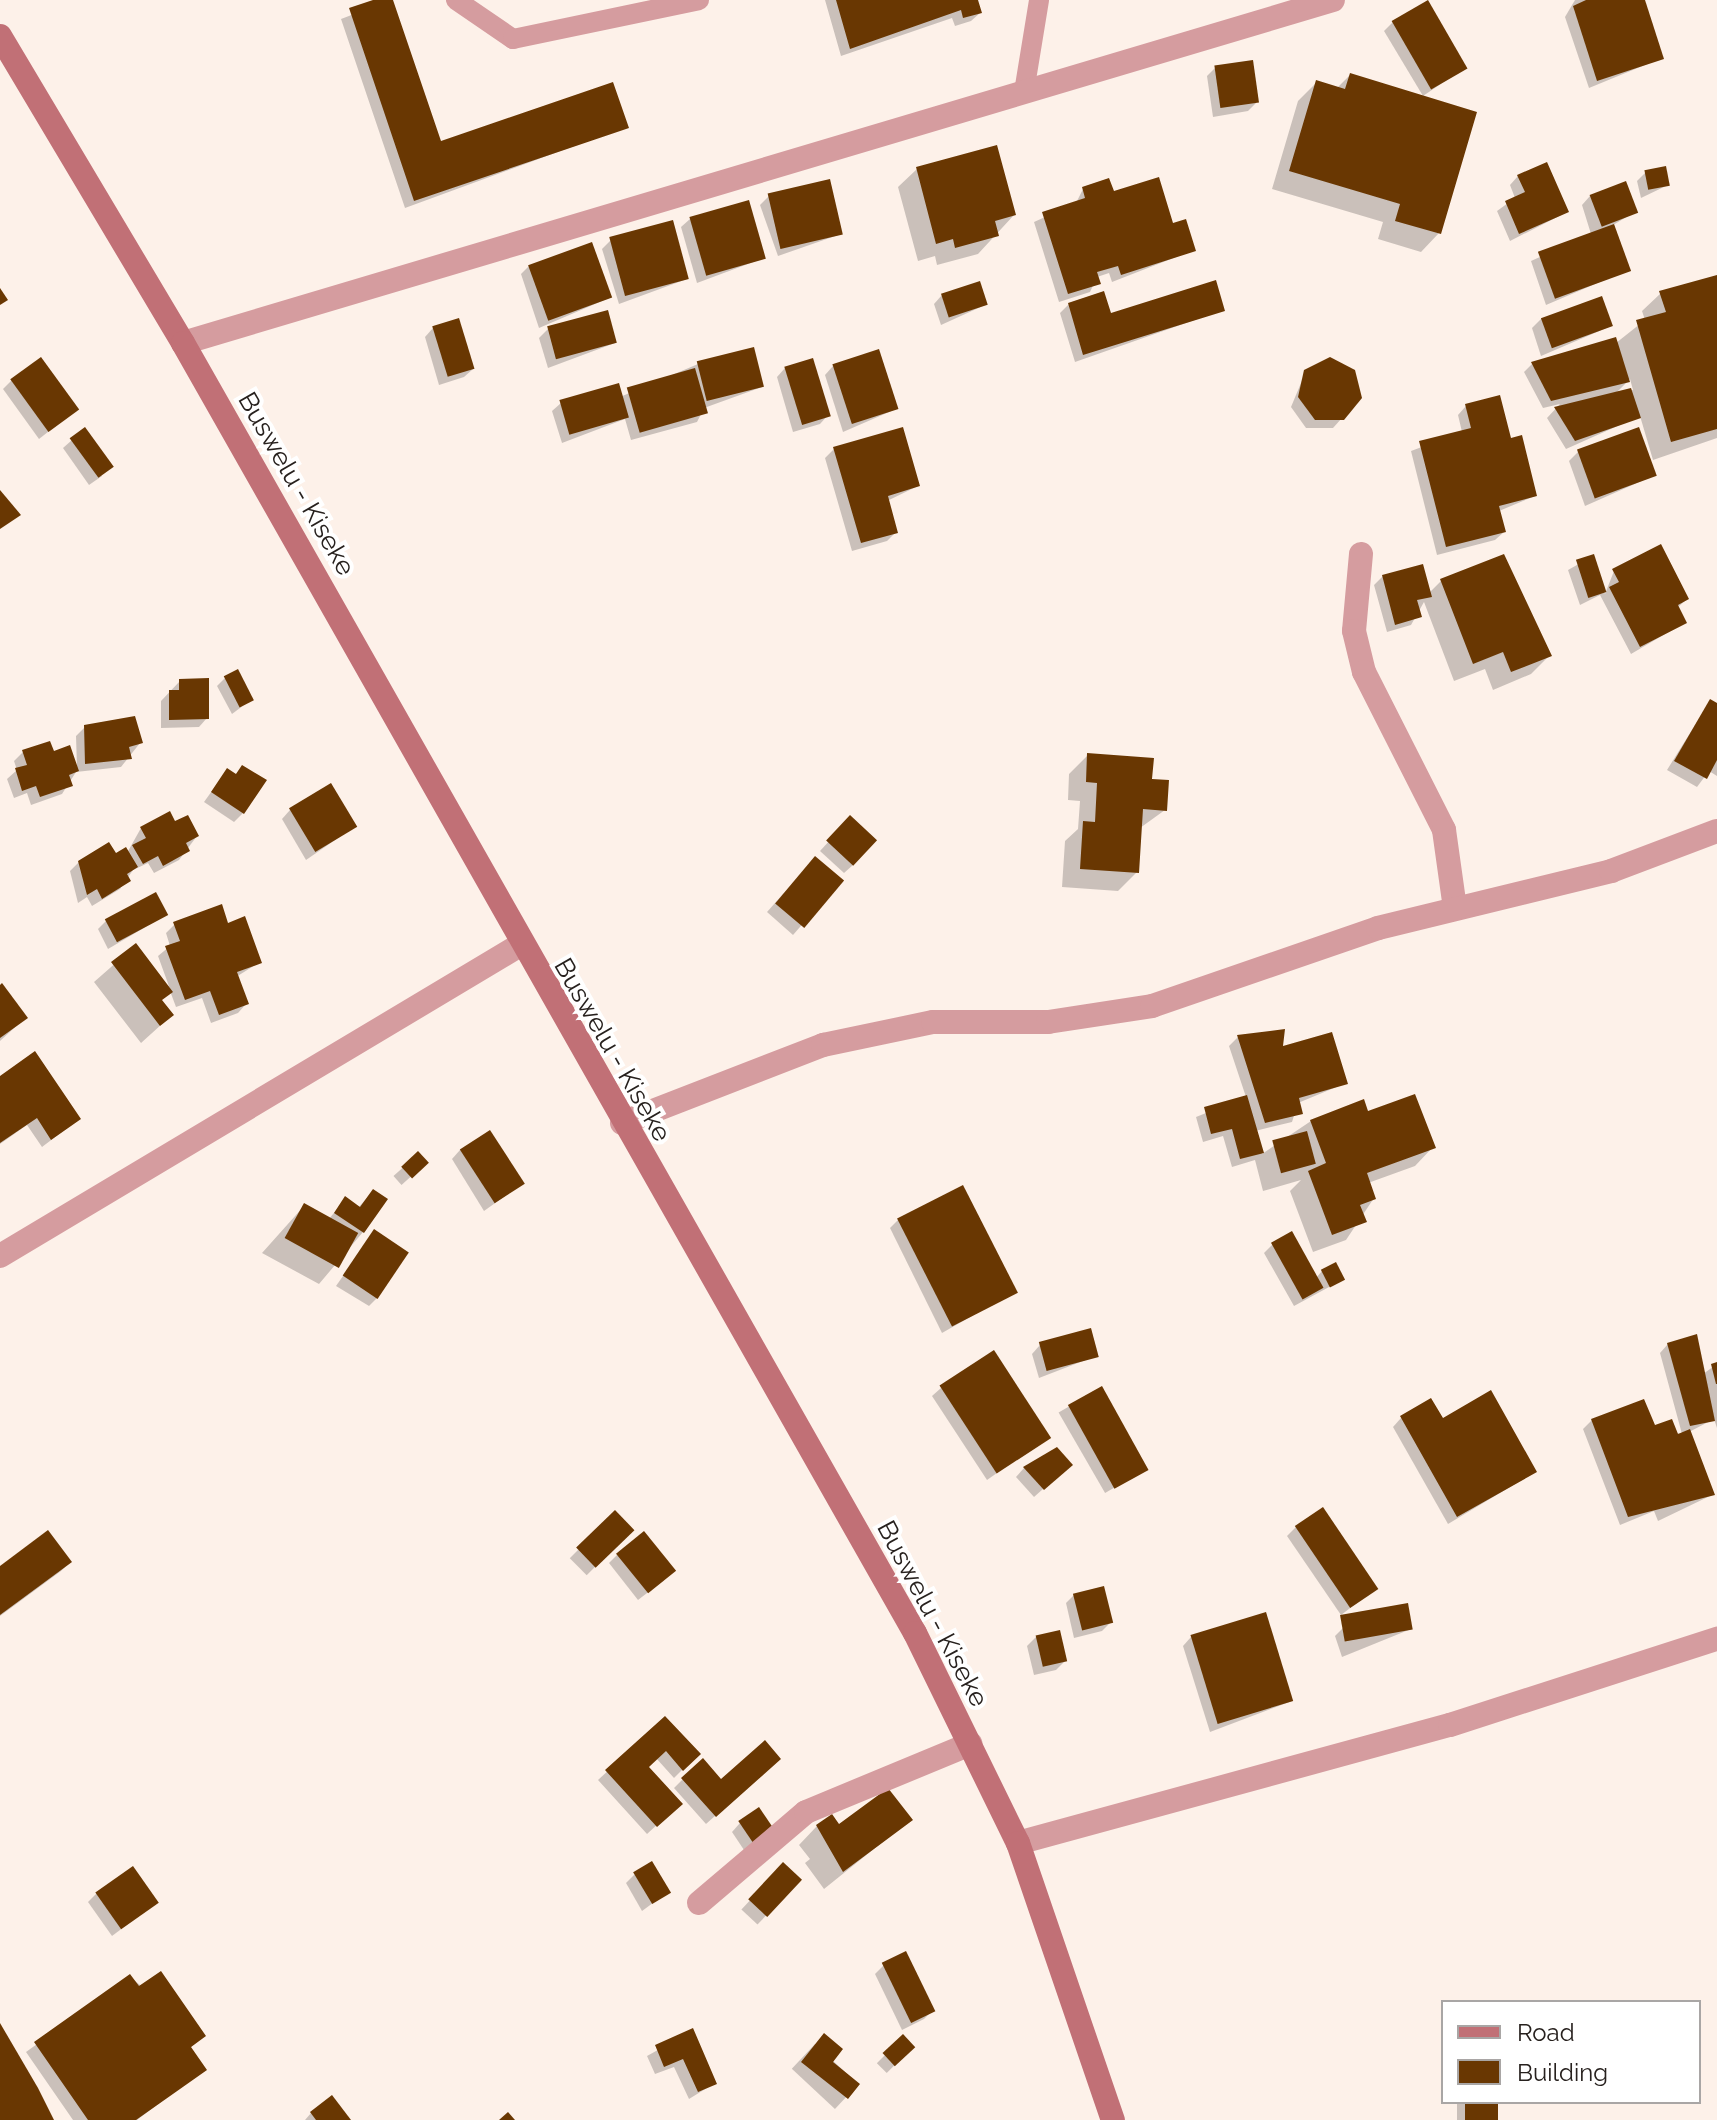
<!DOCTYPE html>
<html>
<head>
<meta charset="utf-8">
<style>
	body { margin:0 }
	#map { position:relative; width:1717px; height:2120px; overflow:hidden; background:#fdf1e9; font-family:Raleway,sans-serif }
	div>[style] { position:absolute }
	.shadow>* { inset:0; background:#0003; transform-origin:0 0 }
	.building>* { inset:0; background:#693702; transform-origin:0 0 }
	.service>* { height:20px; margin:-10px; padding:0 10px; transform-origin:10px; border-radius:10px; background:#d59c9f }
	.minor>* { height:24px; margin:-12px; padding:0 12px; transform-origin:12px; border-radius:12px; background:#d59c9f }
	.secondary>* { height:24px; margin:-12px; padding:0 12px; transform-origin:12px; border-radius:12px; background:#c17076 }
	span { translate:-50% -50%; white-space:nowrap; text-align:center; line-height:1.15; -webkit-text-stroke:8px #fff; paint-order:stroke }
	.street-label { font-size:26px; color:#27211e }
	.legend { position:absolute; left:1441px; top:2000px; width:260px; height:104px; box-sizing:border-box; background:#fff; border:2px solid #a9a6a5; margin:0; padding:10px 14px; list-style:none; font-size:24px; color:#27211e }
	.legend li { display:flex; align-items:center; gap:16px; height:40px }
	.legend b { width:40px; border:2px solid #a9a6a5 }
</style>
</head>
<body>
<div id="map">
	<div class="shadow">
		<div style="clip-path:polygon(391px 0,439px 143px,626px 127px,405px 208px,341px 19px)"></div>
		<div style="clip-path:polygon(825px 0,976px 0,980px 13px,971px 21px,955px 26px,952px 18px,841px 56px)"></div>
		<div style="clip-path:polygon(1575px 0,1643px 0,1662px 58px,1589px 88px,1565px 17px)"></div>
		<div style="clip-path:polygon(1393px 22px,1466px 67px,1423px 96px,1384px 31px)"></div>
		<div style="clip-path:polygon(1215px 68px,1256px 103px,1248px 111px,1213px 117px,1207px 76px)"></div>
		<div style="clip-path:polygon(1350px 75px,1439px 233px,1421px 252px,1378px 239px,1383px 222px,1272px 189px,1298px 101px,1317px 82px,1337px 88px)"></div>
		<div style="clip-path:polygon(917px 169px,1014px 215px,978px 254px,937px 265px,935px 256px,918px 261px,898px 187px)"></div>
		<div style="clip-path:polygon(1646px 172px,1668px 185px,1641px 198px,1637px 181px)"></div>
		<div style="clip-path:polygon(1518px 176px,1567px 212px,1510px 241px,1497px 211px,1515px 198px,1510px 185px)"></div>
		<div style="clip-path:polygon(1083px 189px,1113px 193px,1172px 225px,1194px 250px,1112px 282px,1109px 273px,1097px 277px,1090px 292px,1059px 302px,1034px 222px,1076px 203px)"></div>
		<div style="clip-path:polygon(769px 196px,841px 234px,778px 256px,760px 205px)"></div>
		<div style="clip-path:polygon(1590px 196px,1635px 212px,1613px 225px,1628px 270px,1546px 305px,1531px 261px,1591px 234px,1582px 205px)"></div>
		<div style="clip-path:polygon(690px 219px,764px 258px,697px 283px,681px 227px)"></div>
		<div style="clip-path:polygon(611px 240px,687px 279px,619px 304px,602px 249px)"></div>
		<div style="clip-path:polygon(530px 265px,609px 298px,539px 328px,521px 274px)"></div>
		<div style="clip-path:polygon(evenodd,1717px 277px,1717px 438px,1653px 460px,1640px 416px,1566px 449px,1547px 418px,1560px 404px,1543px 408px,1524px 372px,1533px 363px,1616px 343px,1645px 320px,1642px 311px,1661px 293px,1717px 277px,1630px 379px,1633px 390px,1615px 394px,1630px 379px)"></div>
		<div style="clip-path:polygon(942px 295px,985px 305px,941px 325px,934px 304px)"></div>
		<div style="clip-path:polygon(1069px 304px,1109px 315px,1223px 310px,1075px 362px,1060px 313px)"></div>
		<div style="clip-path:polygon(1541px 319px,1611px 326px,1541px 356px,1532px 328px)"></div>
		<div style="clip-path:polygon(433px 328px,473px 369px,464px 377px,439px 385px,425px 337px)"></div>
		<div style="clip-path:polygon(548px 329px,615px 343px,548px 368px,539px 338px)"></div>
		<div style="clip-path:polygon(698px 364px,762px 387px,704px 408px,697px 422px,631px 440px,625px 419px,562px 443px,552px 411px,561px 403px,620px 397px)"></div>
		<div style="clip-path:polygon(833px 366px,896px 409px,843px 432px,825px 375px)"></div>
		<div style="clip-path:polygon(785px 368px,828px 415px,820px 424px,793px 432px,777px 377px)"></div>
		<div style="clip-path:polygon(1306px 371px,1342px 418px,1333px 428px,1306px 428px,1291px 407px)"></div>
		<div style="clip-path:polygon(12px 380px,76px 410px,39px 439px,3px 389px)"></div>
		<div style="clip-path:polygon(1466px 406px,1509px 441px,1535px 496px,1499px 511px,1504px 532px,1495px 540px,1437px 555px,1411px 451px,1462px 432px,1458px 415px)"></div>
		<div style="clip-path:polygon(72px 440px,102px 476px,89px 485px,63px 448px)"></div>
		<div style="clip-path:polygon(834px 449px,918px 486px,887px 501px,896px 532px,887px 541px,852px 551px,825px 458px)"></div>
		<div style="clip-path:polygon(1578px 452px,1655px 475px,1585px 506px,1569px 461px)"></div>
		<div style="clip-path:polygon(1593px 556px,1605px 594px,1614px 571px,1687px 599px,1677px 608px,1684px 623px,1631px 654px,1600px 595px,1580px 605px,1568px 570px)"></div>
		<div style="clip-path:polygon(1383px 576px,1429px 593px,1441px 581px,1549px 656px,1531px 674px,1493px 690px,1485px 669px,1454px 681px,1424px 602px,1411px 625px,1387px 632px,1374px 585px)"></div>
		<div style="clip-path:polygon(226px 677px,252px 699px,232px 714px,217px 686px)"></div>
		<div style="clip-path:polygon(180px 681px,207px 718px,199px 727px,161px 728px,161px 701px)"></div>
		<div style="clip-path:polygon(1710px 701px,1717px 705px,1717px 776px,1709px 771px,1697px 787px,1667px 770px)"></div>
		<div style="clip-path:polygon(85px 727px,140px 743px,121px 767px,76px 772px,62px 794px,31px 805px,27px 793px,14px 798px,7px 779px,17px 770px,14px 761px,23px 752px,52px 753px,77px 768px,76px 736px)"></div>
		<div style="clip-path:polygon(1088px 755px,1150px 780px,1165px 810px,1140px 828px,1137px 872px,1118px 891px,1062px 887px,1065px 841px,1078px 829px,1080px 801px,1068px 800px,1069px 774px)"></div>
		<div style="clip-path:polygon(242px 767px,243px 813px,234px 822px,204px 802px,227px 770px,235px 775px)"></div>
		<div style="clip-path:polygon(290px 810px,354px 827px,306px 860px,282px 819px)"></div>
		<div style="clip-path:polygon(174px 823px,197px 836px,179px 860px,154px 873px,148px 863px,133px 870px,120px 889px,92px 906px,87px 897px,78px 903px,70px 871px,79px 862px,127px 853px,141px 828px)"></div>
		<div style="clip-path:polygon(842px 827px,853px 865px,844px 873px,820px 851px)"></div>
		<div style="clip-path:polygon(807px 867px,841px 880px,793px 935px,767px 912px)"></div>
		<div style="clip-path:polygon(166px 915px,108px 949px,98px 929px,106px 921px)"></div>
		<div style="clip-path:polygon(175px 924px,227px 926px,260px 962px,236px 977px,246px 1004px,238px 1013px,211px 1023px,202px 998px,176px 1007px,170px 991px,161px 1001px,172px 1015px,141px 1043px,94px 982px,135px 946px,170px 989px,158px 956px,170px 946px,166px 933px)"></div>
		<div style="clip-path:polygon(0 987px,25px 1018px,0 1041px)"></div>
		<div style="clip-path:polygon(1238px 1037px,1281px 1049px,1346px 1083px,1298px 1103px,1292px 1122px,1255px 1131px,1262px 1154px,1311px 1121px,1433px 1147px,1415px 1166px,1368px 1183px,1374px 1198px,1346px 1240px,1313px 1252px,1290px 1191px,1301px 1180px,1263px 1191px,1255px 1160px,1232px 1167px,1223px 1136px,1203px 1142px,1196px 1117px,1246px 1097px,1229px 1046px)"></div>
		<div style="clip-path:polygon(0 1078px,79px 1119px,42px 1147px,27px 1125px,0 1144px)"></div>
		<div style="clip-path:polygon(460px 1150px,522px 1184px,484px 1211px,452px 1159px)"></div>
		<div style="left:418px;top:1154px;width:12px;height:33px;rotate:48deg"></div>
		<div style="clip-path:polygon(373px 1191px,363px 1232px,319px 1284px,262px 1253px,304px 1206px,329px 1219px,345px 1199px,358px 1208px)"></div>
		<div style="clip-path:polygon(898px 1220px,1014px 1292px,942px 1333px,890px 1228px)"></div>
		<div style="clip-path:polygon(374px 1232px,377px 1298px,369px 1306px,336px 1286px)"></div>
		<div style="clip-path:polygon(1273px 1244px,1316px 1278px,1322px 1271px,1342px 1280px,1294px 1306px,1264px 1253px)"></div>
		<div style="clip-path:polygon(1668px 1344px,1703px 1374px,1717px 1364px,1717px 1428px,1714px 1419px,1689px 1432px,1712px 1495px,1658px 1521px,1654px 1511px,1620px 1525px,1583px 1429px,1592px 1420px,1682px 1434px,1660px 1353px)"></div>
		<div style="clip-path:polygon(1040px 1345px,1096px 1356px,1039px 1378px,1032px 1354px)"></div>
		<div style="clip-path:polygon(941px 1388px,1048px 1437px,987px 1480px,932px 1396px)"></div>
		<div style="left:1101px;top:1388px;width:93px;height:49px;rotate:60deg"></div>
		<div style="clip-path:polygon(1401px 1418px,1442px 1421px,1535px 1472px,1448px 1524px,1393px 1427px)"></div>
		<div style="clip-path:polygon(1024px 1468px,1061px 1473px,1034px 1497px,1016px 1477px)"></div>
		<div style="left:615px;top:1513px;width:24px;height:64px;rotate:45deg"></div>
		<div style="clip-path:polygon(1296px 1527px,1375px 1589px,1341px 1615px,1287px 1536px)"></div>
		<div style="clip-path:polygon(617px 1555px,664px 1580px,638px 1600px,609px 1563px)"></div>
		<div style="clip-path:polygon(70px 1562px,61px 1571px,0 1616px,0 1568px)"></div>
		<div style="clip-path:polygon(1074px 1595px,1111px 1622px,1102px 1631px,1074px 1638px,1066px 1603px)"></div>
		<div style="clip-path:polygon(1344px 1627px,1411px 1629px,1342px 1657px,1335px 1636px)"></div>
		<div style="clip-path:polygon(1036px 1637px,1065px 1661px,1056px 1670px,1034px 1675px,1027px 1646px)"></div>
		<div style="clip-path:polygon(1191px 1637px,1292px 1701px,1210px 1732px,1183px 1646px)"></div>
		<div style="clip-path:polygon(665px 1718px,698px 1754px,674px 1778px,656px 1758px,646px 1767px,671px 1812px,647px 1834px,598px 1780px)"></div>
		<div style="clip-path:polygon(770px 1767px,706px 1824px,674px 1788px,683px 1779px,721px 1782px)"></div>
		<div style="clip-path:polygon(910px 1820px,824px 1889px,805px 1863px,810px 1859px,799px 1845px,817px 1826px)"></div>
		<div style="clip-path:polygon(740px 1823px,773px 1832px,746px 1853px,732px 1832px)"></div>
		<div style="left:783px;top:1865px;width:22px;height:61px;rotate:43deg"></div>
		<div style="clip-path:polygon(635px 1874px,668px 1892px,642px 1911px,626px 1883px)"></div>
		<div style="clip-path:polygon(97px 1893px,156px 1903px,112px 1936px,88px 1902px)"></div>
		<div style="clip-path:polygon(884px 1965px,933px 2010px,924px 2019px,902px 2030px,875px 1974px)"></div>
		<div style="clip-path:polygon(130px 1977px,204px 2036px,190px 2048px,204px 2069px,137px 2120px,73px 2120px,26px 2052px)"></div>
		<div style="clip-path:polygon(692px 2031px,715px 2083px,689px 2099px,674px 2067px,655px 2074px,647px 2056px)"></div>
		<div style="left:903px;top:2037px;width:14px;height:37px;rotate:45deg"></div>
		<div style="left:815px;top:2044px;width:59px;height:34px;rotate:43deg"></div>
		<div style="left:1457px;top:2102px;width:39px;height:18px"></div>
		<div style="clip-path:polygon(311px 2113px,348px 2120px,305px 2120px)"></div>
	</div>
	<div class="building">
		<div style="clip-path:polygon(373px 0,393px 0,441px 141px,613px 82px,629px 128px,414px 201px,349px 8px)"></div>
		<div style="clip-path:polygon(836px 0,978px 0,982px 13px,963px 18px,961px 10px,850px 49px)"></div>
		<div style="left:1428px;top:0;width:79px;height:42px;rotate:60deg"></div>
		<div style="clip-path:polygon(1586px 0,1645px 0,1664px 59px,1597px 81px,1573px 6px)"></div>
		<div style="left:1253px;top:60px;width:43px;height:39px;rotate:82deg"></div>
		<div style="clip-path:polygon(1350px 73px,1477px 112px,1441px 234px,1395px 221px,1400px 204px,1289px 171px,1316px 80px,1345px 89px)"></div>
		<div style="clip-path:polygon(997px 145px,1016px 215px,995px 221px,999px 236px,955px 248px,953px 239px,936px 244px,916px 167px)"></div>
		<div style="clip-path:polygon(1547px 162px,1569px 212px,1519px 234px,1505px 201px,1525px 192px,1517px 175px)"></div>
		<div style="left:1666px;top:166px;width:20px;height:22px;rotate:79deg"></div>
		<div style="clip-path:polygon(1159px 177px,1173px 223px,1186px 219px,1196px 251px,1121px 275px,1118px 266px,1097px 272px,1101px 284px,1068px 294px,1042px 212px,1085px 198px,1082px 187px,1109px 178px,1114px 191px)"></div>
		<div style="left:830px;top:179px;width:57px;height:64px;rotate:77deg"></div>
		<div style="left:1626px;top:181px;width:34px;height:39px;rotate:69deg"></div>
		<div style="left:749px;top:200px;width:61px;height:62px;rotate:74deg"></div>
		<div style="left:673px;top:220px;width:61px;height:66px;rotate:75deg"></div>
		<div style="left:1614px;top:224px;width:50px;height:81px;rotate:70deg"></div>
		<div style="left:592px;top:242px;width:59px;height:68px;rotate:70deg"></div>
		<div style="clip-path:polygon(1717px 275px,1717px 429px,1671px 442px,1636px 320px,1666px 312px,1659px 291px)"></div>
		<div style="clip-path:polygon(1216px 280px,1225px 311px,1083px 355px,1068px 303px,1104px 291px,1111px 313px)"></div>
		<div style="left:980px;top:281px;width:25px;height:41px;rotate:72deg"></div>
		<div style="clip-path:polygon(0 288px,8px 300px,0 305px)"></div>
		<div style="left:1602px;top:296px;width:32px;height:65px;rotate:70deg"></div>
		<div style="left:608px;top:310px;width:34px;height:63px;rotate:75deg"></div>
		<div style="left:459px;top:318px;width:53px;height:28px;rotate:73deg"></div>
		<div style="clip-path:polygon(1616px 337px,1630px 382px,1551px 401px,1531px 362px)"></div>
		<div style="left:754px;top:347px;width:41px;height:59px;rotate:76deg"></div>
		<div style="left:879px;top:349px;width:63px;height:49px;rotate:72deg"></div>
		<div style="left:41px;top:357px;width:65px;height:38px;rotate:54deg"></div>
		<div style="clip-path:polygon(1330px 357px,1355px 370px,1362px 398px,1344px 420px,1315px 420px,1298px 397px,1304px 370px)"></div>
		<div style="left:813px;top:358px;width:61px;height:30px;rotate:73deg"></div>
		<div style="left:695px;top:368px;width:47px;height:71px;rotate:74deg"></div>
		<div style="left:619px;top:383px;width:36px;height:62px;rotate:74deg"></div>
		<div style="clip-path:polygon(1631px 388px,1641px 418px,1575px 441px,1554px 407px)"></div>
		<div style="clip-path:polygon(1500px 395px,1511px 438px,1522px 435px,1537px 496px,1499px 506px,1506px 532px,1446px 547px,1419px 441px,1471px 428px,1465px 404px)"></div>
		<div style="left:85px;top:427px;width:49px;height:19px;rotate:54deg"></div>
		<div style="clip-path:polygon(903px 427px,920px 486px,888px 496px,898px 533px,861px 543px,833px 447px)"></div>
		<div style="left:1639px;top:427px;width:52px;height:66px;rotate:70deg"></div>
		<div style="clip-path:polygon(0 490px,21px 515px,0 529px)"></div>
		<div style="clip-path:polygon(1661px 544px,1689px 599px,1678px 605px,1687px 623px,1640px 647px,1609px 587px,1619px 582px,1612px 569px)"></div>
		<div style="clip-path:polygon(1504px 554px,1552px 656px,1511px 672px,1503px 652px,1473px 664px,1440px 579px)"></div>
		<div style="left:1594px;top:554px;width:40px;height:19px;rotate:72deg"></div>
		<div style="clip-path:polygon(1423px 564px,1432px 597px,1417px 600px,1422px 617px,1395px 625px,1382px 575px)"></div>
		<div style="left:238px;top:669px;width:35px;height:16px;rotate:63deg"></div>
		<div style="clip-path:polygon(209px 678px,209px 719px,169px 720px,169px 690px,179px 690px,179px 679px)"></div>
		<div style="clip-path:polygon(1710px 699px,1717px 703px,1717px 760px,1707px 779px,1674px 761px)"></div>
		<div style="clip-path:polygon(135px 716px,143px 743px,129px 747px,132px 759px,85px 764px,84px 725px)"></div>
		<div style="clip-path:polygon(50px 741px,54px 751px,70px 745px,79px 771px,69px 775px,73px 786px,40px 797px,36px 786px,22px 791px,15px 768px,27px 765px,22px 750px)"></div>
		<div style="clip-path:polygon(1087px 753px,1154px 758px,1152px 779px,1169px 780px,1167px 811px,1143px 809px,1139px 873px,1080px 869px,1083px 821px,1095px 822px,1097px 783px,1086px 782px)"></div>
		<div style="clip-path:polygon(242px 765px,267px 780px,244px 814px,211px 792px,227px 768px,236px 774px)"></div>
		<div style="left:331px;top:783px;width:51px;height:49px;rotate:59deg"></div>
		<div style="clip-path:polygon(170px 811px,175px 821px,188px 815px,199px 836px,186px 843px,190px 851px,163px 866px,158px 856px,143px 864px,132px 845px,146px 838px,140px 827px)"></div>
		<div style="left:850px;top:815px;width:37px;height:35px;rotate:43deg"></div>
		<div style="clip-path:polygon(109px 842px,116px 853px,126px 847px,138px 867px,127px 874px,131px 881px,102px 899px,97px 889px,87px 895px,78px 861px)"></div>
		<div style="left:815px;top:856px;width:38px;height:62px;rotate:40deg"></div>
		<div style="left:156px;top:892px;width:26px;height:58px;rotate:62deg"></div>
		<div style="clip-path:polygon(222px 904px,228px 923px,245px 916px,262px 963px,237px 972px,249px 1004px,219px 1015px,210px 991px,185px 1000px,165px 946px,180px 941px,173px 922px)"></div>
		<div style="clip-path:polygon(136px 943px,173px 992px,162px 1000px,174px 1015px,160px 1026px,111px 962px)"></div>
		<div style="clip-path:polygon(2px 983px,28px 1018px,0 1038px,0 985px)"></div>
		<div style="clip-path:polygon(1285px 1029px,1283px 1046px,1332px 1032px,1348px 1084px,1299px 1098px,1303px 1114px,1265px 1123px,1237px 1035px)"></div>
		<div style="clip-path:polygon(35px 1051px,81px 1119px,51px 1140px,37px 1118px,0 1143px,0 1076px)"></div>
		<div style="clip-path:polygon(1415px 1094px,1436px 1148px,1367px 1173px,1376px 1199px,1360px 1205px,1367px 1222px,1332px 1235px,1308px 1171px,1326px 1163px,1310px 1120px,1364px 1099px,1368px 1111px)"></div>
		<div style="clip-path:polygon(1247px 1095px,1264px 1153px,1240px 1159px,1232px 1129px,1211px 1134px,1204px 1107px)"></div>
		<div style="left:490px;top:1130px;width:64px;height:36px;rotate:57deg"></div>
		<div style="left:1307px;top:1131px;width:34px;height:36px;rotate:75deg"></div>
		<div style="left:418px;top:1151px;width:16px;height:23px;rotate:47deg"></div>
		<div style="left:963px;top:1185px;width:121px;height:74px;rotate:63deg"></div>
		<div style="clip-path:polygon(373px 1189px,388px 1199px,364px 1233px,334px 1213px,345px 1196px,360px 1207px)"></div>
		<div style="left:304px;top:1203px;width:62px;height:40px;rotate:29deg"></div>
		<div style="left:374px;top:1229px;width:42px;height:56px;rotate:34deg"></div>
		<div style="left:1292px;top:1231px;width:65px;height:24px;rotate:61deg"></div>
		<div style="left:1336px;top:1262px;width:20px;height:17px;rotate:63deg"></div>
		<div style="left:1091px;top:1328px;width:30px;height:54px;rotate:75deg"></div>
		<div style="clip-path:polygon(1697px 1334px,1715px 1421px,1690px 1426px,1667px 1343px)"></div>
		<div style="left:994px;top:1350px;width:105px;height:65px;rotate:57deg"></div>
		<div style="clip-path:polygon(1717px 1362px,1717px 1384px,1716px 1384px,1711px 1364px)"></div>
		<div style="left:1102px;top:1386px;width:96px;height:39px;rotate:61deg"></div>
		<div style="clip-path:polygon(1491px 1390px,1537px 1472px,1457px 1517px,1400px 1416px,1431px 1398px,1443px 1418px)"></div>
		<div style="clip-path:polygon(1644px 1399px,1655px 1425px,1672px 1419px,1678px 1434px,1690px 1429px,1715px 1495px,1628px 1517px,1591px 1419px)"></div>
		<div style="clip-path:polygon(1057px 1447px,1073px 1465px,1044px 1490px,1023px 1467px)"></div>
		<div style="left:1323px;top:1507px;width:99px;height:34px;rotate:56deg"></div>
		<div style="left:615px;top:1510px;width:28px;height:54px;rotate:46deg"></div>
		<div style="clip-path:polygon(48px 1530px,72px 1562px,0 1615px,0 1566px)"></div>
		<div style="left:644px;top:1531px;width:51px;height:36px;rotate:51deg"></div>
		<div style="left:1104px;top:1586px;width:38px;height:32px;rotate:76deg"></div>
		<div style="left:1408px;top:1603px;width:27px;height:69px;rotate:80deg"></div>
		<div style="left:1266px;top:1612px;width:93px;height:79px;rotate:73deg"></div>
		<div style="left:1060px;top:1630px;width:32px;height:25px;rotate:77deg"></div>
		<div style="clip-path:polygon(665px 1716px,701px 1754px,683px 1771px,666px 1751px,649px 1767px,683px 1804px,657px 1827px,605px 1770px)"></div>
		<div style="clip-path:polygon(765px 1740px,781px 1759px,716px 1817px,681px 1778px,703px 1758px,721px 1779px)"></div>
		<div style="clip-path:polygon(888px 1788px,913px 1820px,843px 1872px,816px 1825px,832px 1814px,839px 1824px)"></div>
		<div style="left:759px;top:1807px;width:30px;height:25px;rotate:56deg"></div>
		<div style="left:652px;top:1861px;width:37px;height:22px;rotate:59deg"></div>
		<div style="left:783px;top:1862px;width:26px;height:51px;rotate:43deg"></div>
		<div style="left:133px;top:1866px;width:45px;height:46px;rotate:55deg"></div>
		<div style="left:906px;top:1951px;width:67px;height:27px;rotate:64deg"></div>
		<div style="clip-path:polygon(161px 1971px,206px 2036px,191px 2047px,207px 2070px,136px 2120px,88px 2120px,34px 2042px,130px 1974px,139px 1986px)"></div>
		<div style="clip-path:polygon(0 2023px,38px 2088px,54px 2120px,0 2120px)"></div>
		<div style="clip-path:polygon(693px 2028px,717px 2084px,698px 2092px,683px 2059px,664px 2067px,655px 2045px)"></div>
		<div style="clip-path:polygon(824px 2033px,843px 2049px,833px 2062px,860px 2084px,848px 2099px,801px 2062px)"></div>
		<div style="left:903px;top:2034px;width:18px;height:28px;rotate:47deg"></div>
		<div style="clip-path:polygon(332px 2095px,351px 2120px,316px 2120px,310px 2112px)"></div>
		<div style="left:1465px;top:2102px;width:33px;height:18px"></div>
		<div style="clip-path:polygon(508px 2112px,515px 2120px,499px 2120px)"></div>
	</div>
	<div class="service">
		<div style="left:456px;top:0;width:69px;rotate:34.4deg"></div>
		<div style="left:513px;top:39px;width:190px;rotate:-11.8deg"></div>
		<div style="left:1024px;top:92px;width:93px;rotate:-80.7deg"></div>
	</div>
	<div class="minor">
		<div style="left:183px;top:343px;width:1200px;rotate:-16.61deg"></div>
		<div style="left:1361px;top:554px;width:77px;rotate:95.2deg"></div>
		<div style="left:1354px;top:631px;width:42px;rotate:76.3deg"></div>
		<div style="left:1364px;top:672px;width:177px;rotate:63.1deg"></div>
		<div style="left:1444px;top:830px;width:79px;rotate:82deg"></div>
		<div style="left:622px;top:1123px;width:216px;rotate:-21.2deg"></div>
		<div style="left:823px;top:1045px;width:112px;rotate:-11.8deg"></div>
		<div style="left:933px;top:1022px;width:115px"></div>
		<div style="left:1048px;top:1022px;width:105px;rotate:-8.7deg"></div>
		<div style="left:1152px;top:1006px;width:239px;rotate:-19deg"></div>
		<div style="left:1378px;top:928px;width:240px;rotate:-13.7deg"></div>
		<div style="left:1611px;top:871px;width:113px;rotate:-20.7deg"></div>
		<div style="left:0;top:1256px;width:606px;rotate:-30.88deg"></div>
		<div style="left:1018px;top:1843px;width:448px;rotate:-15.3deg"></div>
		<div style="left:1450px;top:1725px;width:281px;rotate:-17.9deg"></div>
		<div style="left:699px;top:1903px;width:140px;rotate:-40.4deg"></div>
		<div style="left:806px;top:1812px;width:178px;rotate:-22.5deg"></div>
	</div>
	<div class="secondary">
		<div style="left:0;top:36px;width:357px;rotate:59.2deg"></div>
		<div style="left:183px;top:343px;width:1483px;rotate:60.43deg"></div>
		<div style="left:915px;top:1633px;width:234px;rotate:63.9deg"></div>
		<div style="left:1018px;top:1843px;width:293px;rotate:71.1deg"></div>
	</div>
	<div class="street-label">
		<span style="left:296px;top:484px;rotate:60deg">Buswelu - Kiseke</span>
		<span style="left:612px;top:1050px;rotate:60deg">Buswelu - Kiseke</span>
		<span style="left:932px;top:1614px;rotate:62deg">Buswelu - Kiseke</span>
	</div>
	<ul class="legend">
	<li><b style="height:10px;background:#c17076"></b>Road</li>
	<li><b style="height:22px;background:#693702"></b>Building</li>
	</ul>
</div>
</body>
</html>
